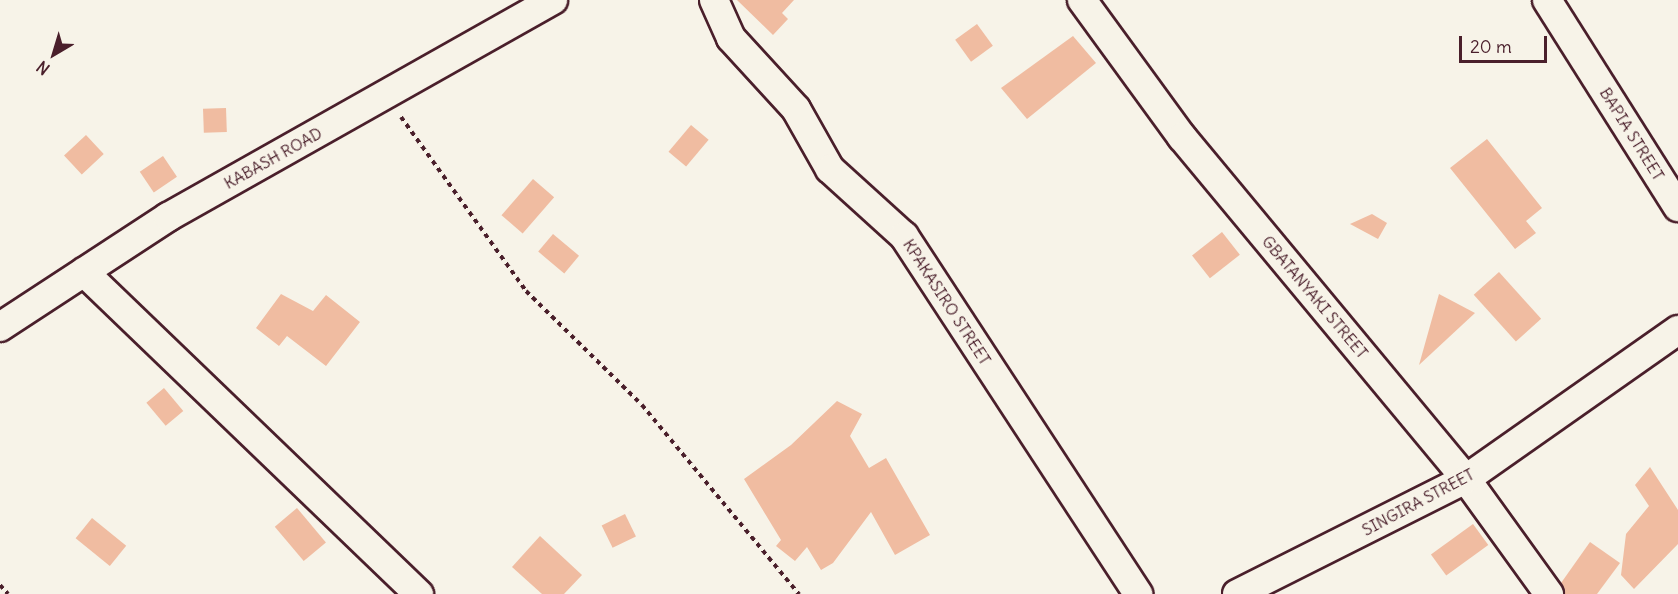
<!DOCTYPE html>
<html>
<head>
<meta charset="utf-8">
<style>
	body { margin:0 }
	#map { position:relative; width:1678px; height:594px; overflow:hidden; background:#f7f3e8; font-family:Delius,sans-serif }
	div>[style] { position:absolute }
	.building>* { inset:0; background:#f0bca1; transform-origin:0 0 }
	.path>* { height:4px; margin-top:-2px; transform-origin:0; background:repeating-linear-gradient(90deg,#4a1f2b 0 4.5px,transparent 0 9px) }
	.roads { filter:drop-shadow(2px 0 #4a1f2b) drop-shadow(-2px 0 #4a1f2b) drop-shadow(0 2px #4a1f2b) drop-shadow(0 -2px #4a1f2b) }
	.street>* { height:28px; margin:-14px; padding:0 14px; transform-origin:14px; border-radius:14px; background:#f7f3e8 }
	span { translate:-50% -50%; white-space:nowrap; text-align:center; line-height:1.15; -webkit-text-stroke:6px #f7f3e8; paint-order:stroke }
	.street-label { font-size:16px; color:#4a1f2b }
	.north { position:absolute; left:24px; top:24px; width:60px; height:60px; -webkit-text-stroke:4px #f7f3e8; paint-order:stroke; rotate:218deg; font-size:16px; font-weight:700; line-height:24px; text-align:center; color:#4a1f2b }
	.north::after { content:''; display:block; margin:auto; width:21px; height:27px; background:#4a1f2b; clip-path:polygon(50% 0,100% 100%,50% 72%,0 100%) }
	.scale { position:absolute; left:1459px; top:36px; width:88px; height:27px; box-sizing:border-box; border:3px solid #4a1f2b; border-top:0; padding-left:8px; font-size:18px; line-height:21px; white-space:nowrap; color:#4a1f2b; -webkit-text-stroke:4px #f7f3e8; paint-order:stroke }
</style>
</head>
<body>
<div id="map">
	<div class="building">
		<div style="clip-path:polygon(737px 0,794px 0,782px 13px,788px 19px,773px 35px)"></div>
		<div style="left:977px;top:24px;width:27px;height:27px;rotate:54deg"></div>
		<div style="clip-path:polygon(1073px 36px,1096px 63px,1027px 119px,1001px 88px)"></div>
		<div style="left:226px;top:108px;width:24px;height:23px;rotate:88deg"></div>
		<div style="left:691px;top:125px;width:23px;height:35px;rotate:40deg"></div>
		<div style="left:86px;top:135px;width:26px;height:30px;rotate:47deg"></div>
		<div style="clip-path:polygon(1487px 139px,1542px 208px,1526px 221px,1536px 233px,1515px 249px,1450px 168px)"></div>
		<div style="left:163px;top:156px;width:25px;height:28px;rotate:56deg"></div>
		<div style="left:533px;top:179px;width:28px;height:48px;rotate:41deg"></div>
		<div style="clip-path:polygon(1372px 214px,1387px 223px,1378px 239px,1350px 224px)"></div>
		<div style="left:1222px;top:232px;width:29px;height:38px;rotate:52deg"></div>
		<div style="left:553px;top:234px;width:34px;height:23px;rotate:40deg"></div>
		<div style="left:1499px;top:272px;width:63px;height:34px;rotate:48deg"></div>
		<div style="clip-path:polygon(281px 294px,313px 311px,326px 295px,360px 322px,326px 366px,287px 336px,279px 346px,256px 328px)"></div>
		<div style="clip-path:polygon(1439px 294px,1475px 313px,1419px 365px)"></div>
		<div style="left:164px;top:388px;width:30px;height:23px;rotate:50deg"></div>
		<div style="clip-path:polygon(837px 401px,862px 414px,850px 436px,869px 468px,886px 458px,930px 535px,895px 555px,871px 512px,833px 563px,821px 570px,807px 547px,795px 561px,776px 546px,781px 540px,744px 479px,791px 445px)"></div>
		<div style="clip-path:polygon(1650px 467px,1678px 510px,1678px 544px,1634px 589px,1621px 575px,1626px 534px,1649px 506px,1635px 485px)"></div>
		<div style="left:297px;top:508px;width:45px;height:29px;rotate:50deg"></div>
		<div style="left:625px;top:514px;width:25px;height:26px;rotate:64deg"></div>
		<div style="left:92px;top:518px;width:44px;height:26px;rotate:39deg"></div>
		<div style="left:1473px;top:524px;width:26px;height:52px;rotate:54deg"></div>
		<div style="clip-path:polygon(540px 536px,582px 575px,564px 594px,542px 594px,512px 567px)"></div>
		<div style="clip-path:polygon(1590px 542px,1620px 563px,1597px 594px,1565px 594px,1561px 583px)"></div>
	</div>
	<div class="path">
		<div style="left:401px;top:117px;width:214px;rotate:54.3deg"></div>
		<div style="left:526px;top:291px;width:163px;rotate:44.5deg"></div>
		<div style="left:642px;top:405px;width:246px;rotate:50.3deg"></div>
		<div style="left:0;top:585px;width:12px;rotate:48deg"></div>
	</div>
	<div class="roads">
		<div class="street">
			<div style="left:714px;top:0;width:42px;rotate:65.9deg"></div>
			<div style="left:731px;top:38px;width:96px;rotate:47.5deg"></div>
			<div style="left:796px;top:109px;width:69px;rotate:60.5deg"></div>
			<div style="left:830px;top:169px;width:100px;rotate:42.2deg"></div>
			<div style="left:904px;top:236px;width:428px;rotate:56.8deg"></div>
			<div style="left:1082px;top:0;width:170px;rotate:53.9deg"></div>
			<div style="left:1182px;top:137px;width:445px;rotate:50.3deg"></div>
			<div style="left:1466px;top:479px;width:142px;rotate:54.2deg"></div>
			<div style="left:1547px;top:0;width:245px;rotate:57.7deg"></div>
			<div style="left:84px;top:272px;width:465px;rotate:43.9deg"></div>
			<div style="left:0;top:327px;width:201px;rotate:-33.2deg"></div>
			<div style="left:168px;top:217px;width:442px;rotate:-29.4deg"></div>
			<div style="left:1237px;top:594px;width:256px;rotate:-26.7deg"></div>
			<div style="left:1466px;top:479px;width:259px;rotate:-35.1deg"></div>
		</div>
	</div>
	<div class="street-label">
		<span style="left:1632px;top:134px;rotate:58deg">BAPIA STREET</span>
		<span style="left:273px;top:158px;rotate:-29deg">KABASH ROAD</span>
		<span style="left:1315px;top:297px;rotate:50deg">GBATANYAKI STREET</span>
		<span style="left:947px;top:302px;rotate:57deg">KPAKASIRO STREET</span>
		<span style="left:1418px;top:502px;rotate:-28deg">SINGIRA STREET</span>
	</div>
	<div class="north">N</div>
	<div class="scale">20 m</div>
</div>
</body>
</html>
